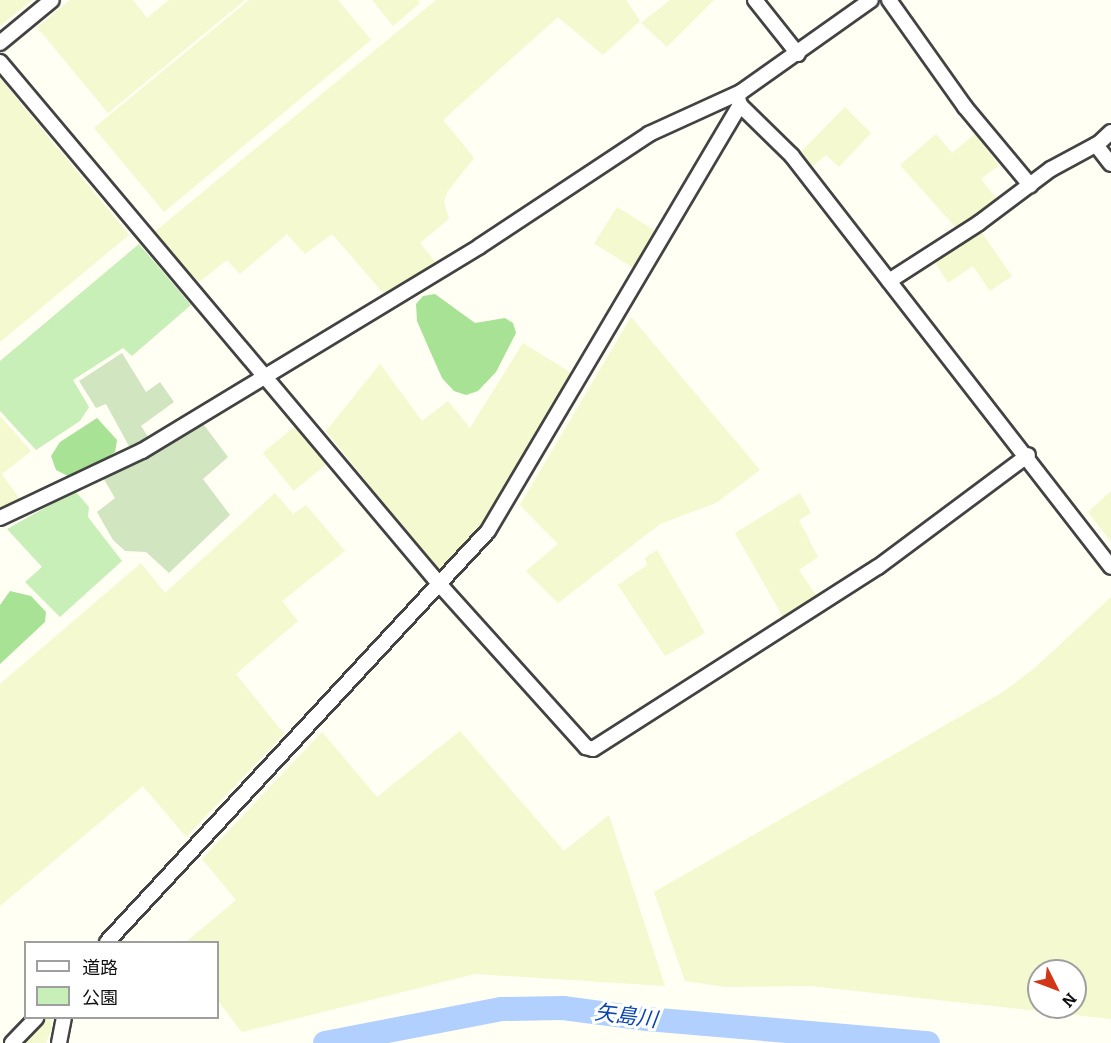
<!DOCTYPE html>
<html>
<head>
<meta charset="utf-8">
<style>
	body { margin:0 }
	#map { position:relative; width:1111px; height:1043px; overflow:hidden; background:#fffff3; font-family:Bitter,"Noto Sans JP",serif }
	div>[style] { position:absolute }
	.farmland>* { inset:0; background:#f4f9cf; transform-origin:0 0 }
	.green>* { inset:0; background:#c8efb7 }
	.forest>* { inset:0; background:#a7e295 }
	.cemetery>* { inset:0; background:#d1e5c0 }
	.river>* { height:24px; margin:-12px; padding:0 12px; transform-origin:12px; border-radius:12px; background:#b1d0fd }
	.roads { filter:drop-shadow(2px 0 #434343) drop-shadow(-2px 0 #434343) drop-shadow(0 2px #434343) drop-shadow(0 -2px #434343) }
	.street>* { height:14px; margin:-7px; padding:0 7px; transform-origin:7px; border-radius:7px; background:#fff }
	span { translate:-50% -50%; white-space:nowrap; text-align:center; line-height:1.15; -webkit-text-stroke:6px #fff; paint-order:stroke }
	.water-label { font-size:21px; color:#0a44b1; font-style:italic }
	.legend { position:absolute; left:24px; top:941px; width:195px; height:78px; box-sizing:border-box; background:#fff; border:2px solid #9f9f9f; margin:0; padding:8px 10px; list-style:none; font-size:18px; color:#101010 }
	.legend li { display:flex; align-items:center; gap:12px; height:30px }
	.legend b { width:30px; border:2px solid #9f9f9f }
	.north { position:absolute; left:1027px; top:959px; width:60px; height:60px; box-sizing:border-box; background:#fff; border:2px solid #9f9f9f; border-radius:50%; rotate:132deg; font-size:16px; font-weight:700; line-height:24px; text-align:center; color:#101010 }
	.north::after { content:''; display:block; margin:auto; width:21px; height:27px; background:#d13617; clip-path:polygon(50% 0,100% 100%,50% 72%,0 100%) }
</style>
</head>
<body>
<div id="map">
	<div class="farmland">
		<div style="clip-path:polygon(0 0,32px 0,0 26px)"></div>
		<div style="clip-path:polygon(70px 0,133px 0,147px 18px,169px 0,245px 0,108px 113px,37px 27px)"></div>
		<div style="clip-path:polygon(249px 0,338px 0,371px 40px,164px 212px,94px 128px)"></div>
		<div style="clip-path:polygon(372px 0,418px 0,420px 3px,393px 26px)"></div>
		<div style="clip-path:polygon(436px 0,626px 0,640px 21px,603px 55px,558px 17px,443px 120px,474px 158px,447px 192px,444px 202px,449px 219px,420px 243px,436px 263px,384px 294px,332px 234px,305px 254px,287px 234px,240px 274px,227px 260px,199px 282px,152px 234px)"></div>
		<div style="clip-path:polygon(670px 0,714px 0,667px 47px,641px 23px)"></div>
		<div style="clip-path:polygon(0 78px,129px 235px,0 342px)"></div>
		<div style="clip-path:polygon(845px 107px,871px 133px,839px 167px,826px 155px,809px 169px,797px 156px)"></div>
		<div style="clip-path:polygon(936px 134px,952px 153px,975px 134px,999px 165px,981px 179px,997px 200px,957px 229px,900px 165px)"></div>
		<div style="left:617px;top:207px;width:46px;height:43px;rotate:32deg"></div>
		<div style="clip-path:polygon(980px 230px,1012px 276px,990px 291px,973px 266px,948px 283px,934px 261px)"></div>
		<div style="clip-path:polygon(631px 317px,760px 470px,716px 503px,660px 524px,558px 603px,526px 571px,558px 544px,520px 505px)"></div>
		<div style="clip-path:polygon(523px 343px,573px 374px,473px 537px,441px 575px,326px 431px,380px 364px,422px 421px,448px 401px,470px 428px)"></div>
		<div style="clip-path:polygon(0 416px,31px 451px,2px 474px,21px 501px,0 511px)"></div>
		<div style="left:297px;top:425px;width:49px;height:44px;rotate:51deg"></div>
		<div style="clip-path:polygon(1111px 491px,1111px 542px,1088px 512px)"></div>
		<div style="clip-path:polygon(275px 493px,293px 514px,306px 505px,345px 551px,282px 601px,298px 621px,236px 674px,284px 734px,186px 837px,143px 786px,0 906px,0 684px,141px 563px,165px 593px)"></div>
		<div style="clip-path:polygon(800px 493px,811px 513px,799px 520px,818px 557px,799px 570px,817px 597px,783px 617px,735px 533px)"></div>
		<div style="clip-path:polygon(657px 550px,705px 633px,665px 656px,618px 585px,647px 565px,645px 558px)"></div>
		<div style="clip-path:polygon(evenodd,1111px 597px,1111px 1019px,810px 986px,726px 987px,685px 981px,654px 892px,1003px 692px,1036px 667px,1111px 597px,1039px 971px,1075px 971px,1075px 1007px,1039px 1007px,1039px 971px)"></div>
		<div style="clip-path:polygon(460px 731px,564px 851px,609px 815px,665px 986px,475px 974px,242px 1032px,218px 1001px,218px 942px,186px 942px,236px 900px,202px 859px,322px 732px,377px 797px)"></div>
		<div style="clip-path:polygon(46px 1018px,50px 1018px,52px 1028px,46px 1043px,23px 1043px)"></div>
	</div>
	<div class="green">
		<div style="clip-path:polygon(139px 244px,191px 305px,132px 356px,123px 348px,73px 380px,89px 407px,80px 421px,36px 450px,0 411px,0 361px)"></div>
		<div style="clip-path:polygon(75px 491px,89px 507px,88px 517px,122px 561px,60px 617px,25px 582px,42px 567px,7px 529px)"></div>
	</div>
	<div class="forest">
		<div style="clip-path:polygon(435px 294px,475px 323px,505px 318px,513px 323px,516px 333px,496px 372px,478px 391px,466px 395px,454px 391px,442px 378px,430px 351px,417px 321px,416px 304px,423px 296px)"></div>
		<div style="clip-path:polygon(97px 418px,117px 440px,115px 452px,74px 479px,56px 470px,51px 456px,60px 442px)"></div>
		<div style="clip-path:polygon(10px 591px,31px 596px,46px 612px,45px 622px,0 664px,0 605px)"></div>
	</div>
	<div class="cemetery">
		<div style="clip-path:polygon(122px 353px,146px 392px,160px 382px,174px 402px,141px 426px,149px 438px,131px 450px,106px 404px,96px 408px,79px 381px)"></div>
		<div style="clip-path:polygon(204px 425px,228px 457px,203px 479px,230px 515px,169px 573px,146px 552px,125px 551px,113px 540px,97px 512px,115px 498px,102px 476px)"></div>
	</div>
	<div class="river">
		<div style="left:325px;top:1043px;width:179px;rotate:-10.9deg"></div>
		<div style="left:501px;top:1009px;width:62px;rotate:-0.9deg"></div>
		<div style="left:563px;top:1008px;width:85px;rotate:7.5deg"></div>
		<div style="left:647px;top:1019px;width:282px;rotate:4.9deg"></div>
	</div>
	<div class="roads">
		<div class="street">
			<div style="left:755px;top:0;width:69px;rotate:51.5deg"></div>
			<div style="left:889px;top:0;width:131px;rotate:54.6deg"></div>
			<div style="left:965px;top:107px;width:102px;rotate:50.2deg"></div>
			<div style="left:0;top:43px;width:67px;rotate:-39.6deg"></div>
			<div style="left:0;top:62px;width:685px;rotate:49.92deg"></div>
			<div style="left:441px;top:586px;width:217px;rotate:48deg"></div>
			<div style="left:586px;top:747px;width:7px;rotate:16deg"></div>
			<div style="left:593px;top:749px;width:338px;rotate:-32.6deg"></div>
			<div style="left:878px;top:567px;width:187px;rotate:-36.7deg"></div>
			<div style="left:738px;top:98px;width:7px;rotate:74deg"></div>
			<div style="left:740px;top:105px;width:73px;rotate:44.4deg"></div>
			<div style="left:792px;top:156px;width:520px;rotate:52.18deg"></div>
			<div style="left:1096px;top:145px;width:24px;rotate:52deg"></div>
			<div style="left:889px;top:281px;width:107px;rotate:-32.8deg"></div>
			<div style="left:979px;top:223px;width:90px;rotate:-36.9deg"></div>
			<div style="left:1051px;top:169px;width:55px;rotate:-28.4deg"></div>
			<div style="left:1099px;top:143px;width:16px;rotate:-43deg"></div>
			<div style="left:0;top:518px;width:157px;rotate:-25.3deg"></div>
			<div style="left:142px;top:451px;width:395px;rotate:-31.2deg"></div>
			<div style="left:480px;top:246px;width:203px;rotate:-33.5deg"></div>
			<div style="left:649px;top:134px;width:101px;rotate:-24.5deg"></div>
			<div style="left:741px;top:92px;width:159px;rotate:-35.3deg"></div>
			<div style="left:107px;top:942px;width:560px;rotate:-47.17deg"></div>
			<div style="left:488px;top:531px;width:495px;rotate:-59.4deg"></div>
			<div style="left:12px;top:1043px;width:35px;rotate:-46deg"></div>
			<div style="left:59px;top:1043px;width:25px;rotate:-79deg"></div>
		</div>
	</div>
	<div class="water-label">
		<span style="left:626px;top:1016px;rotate:7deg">矢島川</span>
	</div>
	<ul class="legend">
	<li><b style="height:8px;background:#fff"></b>道路</li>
	<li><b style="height:16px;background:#c8efb7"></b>公園</li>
	</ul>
	<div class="north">N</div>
</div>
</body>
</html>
